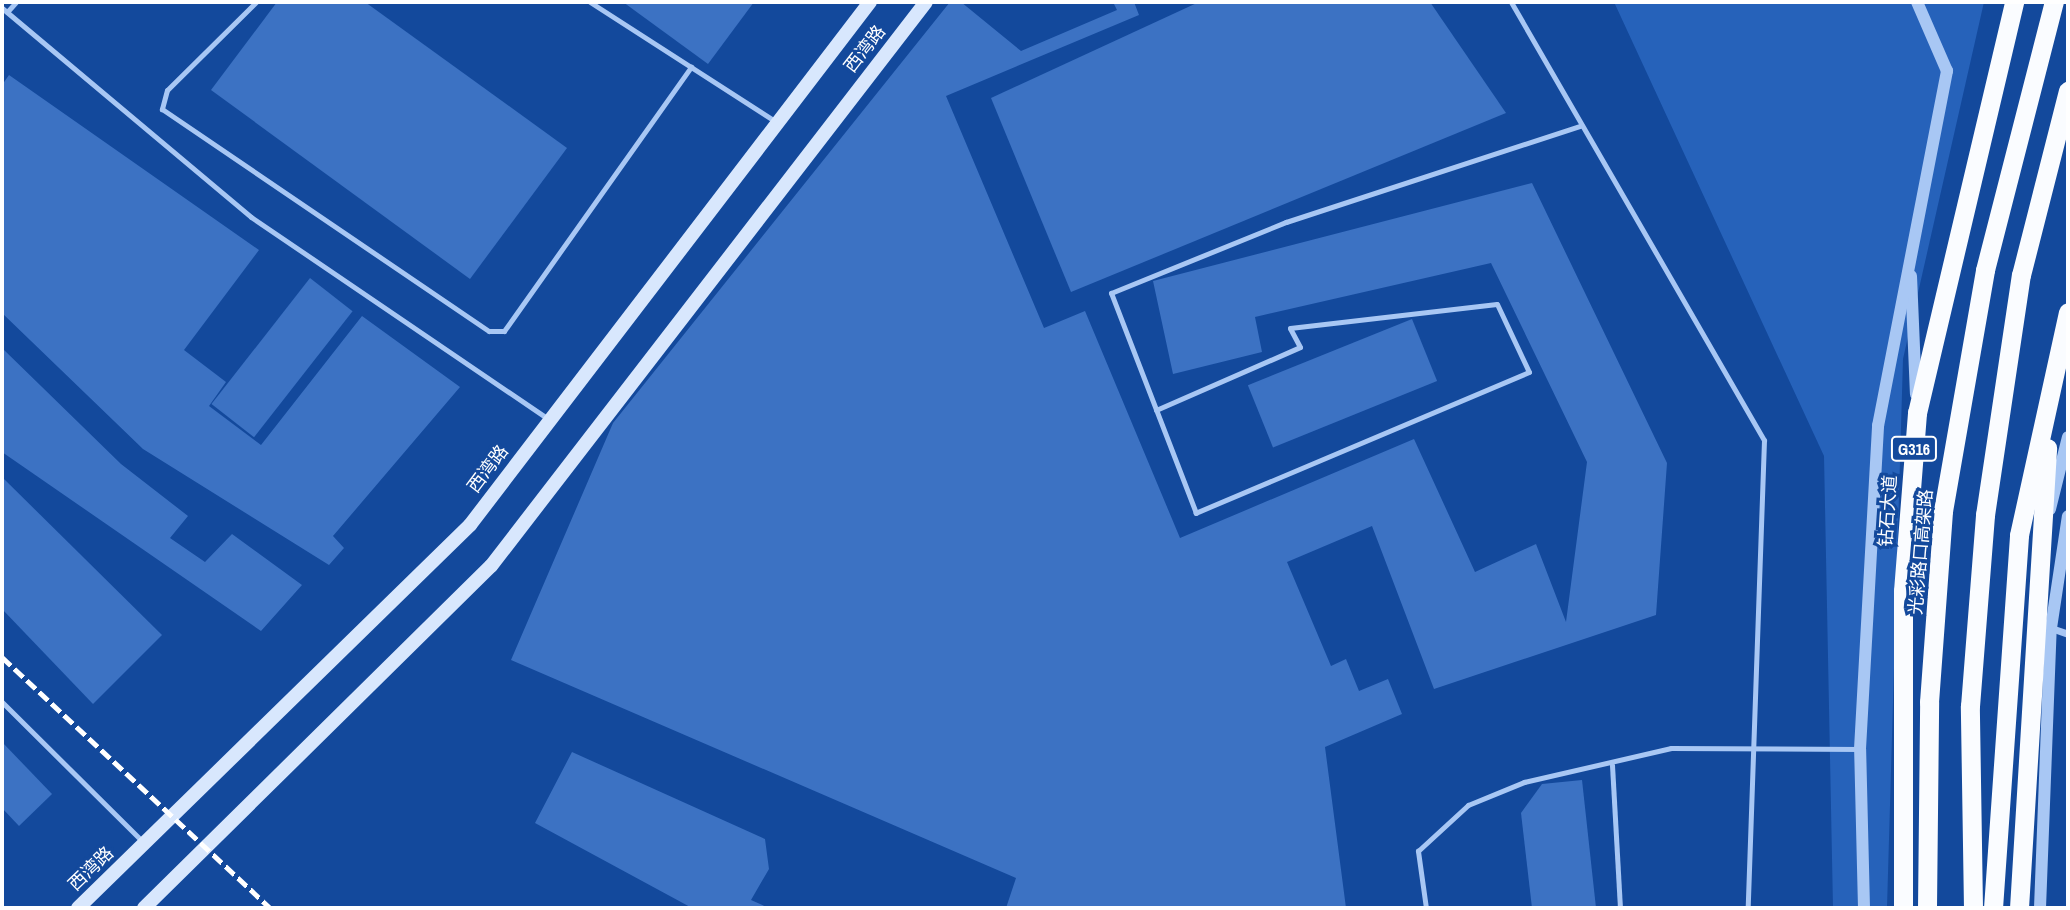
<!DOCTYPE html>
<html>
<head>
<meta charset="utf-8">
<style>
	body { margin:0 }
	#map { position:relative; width:2070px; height:910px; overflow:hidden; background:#13499c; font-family:"Archivo Narrow","Noto Sans SC",sans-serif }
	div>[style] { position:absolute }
	.green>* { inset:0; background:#2662ba }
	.building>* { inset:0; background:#3c72c3; transform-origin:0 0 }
	.service>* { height:5px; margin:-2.5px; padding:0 2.5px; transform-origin:2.5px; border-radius:2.5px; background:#a8c7f4 }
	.minor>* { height:7px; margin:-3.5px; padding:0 3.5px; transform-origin:3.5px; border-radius:3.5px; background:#a8c7f4 }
	.tertiary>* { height:12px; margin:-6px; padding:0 6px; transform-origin:6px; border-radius:6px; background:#a8c7f4 }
	.secondary>* { height:14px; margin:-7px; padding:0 7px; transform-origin:7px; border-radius:7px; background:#d8e7fd }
	.trunk>* { height:19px; margin:-9.5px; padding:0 9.5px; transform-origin:9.5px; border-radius:9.5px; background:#fafcff }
	.rail>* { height:5px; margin-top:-2.5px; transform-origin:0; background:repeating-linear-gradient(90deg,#fff 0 12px,transparent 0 17px) }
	span { translate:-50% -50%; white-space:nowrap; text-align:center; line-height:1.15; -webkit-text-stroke:6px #13499c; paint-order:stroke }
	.shield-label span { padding:2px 5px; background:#13499c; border:2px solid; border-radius:5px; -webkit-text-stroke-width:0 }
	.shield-label { font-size:16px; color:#fff; font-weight:700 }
	.street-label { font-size:18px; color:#fff }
	.frame { position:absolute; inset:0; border:4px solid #fff; pointer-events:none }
</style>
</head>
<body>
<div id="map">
	<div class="green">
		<div style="clip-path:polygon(1614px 2px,1984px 2px,1903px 359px,1887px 908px,1833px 908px,1824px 456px)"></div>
	</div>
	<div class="building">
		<div style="clip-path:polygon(277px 2px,365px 2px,567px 148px,470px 279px,211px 90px)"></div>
		<div style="clip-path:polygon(623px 2px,754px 2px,708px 64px)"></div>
		<div style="clip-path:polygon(950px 2px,961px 2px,1021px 51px,1117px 10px,1113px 2px,1134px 2px,1139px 15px,946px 96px,1044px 328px,1085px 311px,1180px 538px,1414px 439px,1475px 572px,1536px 544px,1566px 622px,1587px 462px,1491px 263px,1255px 317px,1262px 352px,1173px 374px,1153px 281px,1532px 183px,1667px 463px,1656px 615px,1434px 689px,1372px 526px,1287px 562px,1331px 666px,1346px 659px,1359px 691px,1388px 679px,1402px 714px,1325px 747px,1346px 908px,1006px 908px,1016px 878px,511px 660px,613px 423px)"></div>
		<div style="clip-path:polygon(1199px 2px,1430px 2px,1506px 113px,1071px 292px,991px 98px)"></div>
		<div style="clip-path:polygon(9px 75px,259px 250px,184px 350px,226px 382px,209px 406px,261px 445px,362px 316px,460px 387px,333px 536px,344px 548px,329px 565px,143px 449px,2px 313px,2px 85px)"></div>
		<div style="left:310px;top:278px;width:54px;height:160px;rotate:38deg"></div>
		<div style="left:1412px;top:319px;width:67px;height:177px;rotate:68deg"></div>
		<div style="clip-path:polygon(2px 348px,121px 464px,188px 516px,170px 538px,205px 562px,232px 534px,302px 585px,261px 631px,2px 452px)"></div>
		<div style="clip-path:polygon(2px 477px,162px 635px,93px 704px,2px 609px)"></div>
		<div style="clip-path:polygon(2px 742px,52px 794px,19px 826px,2px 808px)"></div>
		<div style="clip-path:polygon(572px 752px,765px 839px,769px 869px,751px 900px,769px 908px,692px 908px,535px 823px)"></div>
		<div style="clip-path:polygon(1582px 780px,1596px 908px,1532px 908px,1521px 813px,1542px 784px)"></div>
	</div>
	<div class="service">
		<div style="left:256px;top:2px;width:125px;rotate:135.3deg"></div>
		<div style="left:167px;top:90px;width:20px;rotate:105deg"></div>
		<div style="left:162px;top:109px;width:395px;rotate:34.2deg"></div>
		<div style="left:489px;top:331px;width:15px"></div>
		<div style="left:504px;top:331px;width:324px;rotate:-54.7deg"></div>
		<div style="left:590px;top:2px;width:221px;rotate:32.8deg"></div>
		<div style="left:1511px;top:2px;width:506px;rotate:59.99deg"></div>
		<div style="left:1764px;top:440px;width:468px;rotate:92deg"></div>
		<div style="left:2px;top:8px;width:325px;rotate:40deg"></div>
		<div style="left:251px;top:217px;width:361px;rotate:34.2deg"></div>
		<div style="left:7px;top:12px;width:13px;rotate:-48deg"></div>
		<div style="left:1156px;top:410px;width:157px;rotate:-23.6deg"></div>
		<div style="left:1300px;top:347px;width:21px;rotate:-118deg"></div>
		<div style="left:1290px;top:328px;width:208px;rotate:-6.6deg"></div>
		<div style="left:1497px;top:304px;width:75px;rotate:64.8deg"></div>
		<div style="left:1529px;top:372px;width:362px;rotate:157.1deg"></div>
		<div style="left:1196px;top:513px;width:236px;rotate:-111.1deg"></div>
		<div style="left:1111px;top:293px;width:189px;rotate:-22.1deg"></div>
		<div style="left:1286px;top:222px;width:311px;rotate:-18.1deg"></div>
		<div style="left:2px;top:702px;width:197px;rotate:44.8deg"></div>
		<div style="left:1612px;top:765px;width:143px;rotate:86.8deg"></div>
		<div style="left:1426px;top:908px;width:58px;rotate:-98deg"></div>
		<div style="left:1418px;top:851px;width:68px;rotate:-42.6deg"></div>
		<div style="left:1468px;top:805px;width:61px;rotate:-22.3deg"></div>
		<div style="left:1524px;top:782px;width:151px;rotate:-13deg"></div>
		<div style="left:1671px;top:748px;width:189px;rotate:0.3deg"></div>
	</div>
	<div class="minor">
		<div style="left:2051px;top:628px;width:18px;rotate:19deg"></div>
	</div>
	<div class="tertiary">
		<div style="left:1911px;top:276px;width:118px;rotate:87.6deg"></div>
		<div style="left:2050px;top:509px;width:74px;rotate:-76deg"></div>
		<div style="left:1864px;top:908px;width:159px;rotate:-91.4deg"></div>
		<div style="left:1860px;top:749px;width:324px;rotate:-86.8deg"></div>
		<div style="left:1878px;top:426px;width:362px;rotate:-79deg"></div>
		<div style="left:1947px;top:71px;width:75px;rotate:-113.5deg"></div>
		<div style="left:2040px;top:908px;width:280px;rotate:-87.8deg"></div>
		<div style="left:2051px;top:628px;width:113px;rotate:-81.4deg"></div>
	</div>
	<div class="secondary">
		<div style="left:78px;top:908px;width:548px;rotate:-44.33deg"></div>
		<div style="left:470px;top:525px;width:658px;rotate:-52.59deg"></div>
		<div style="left:144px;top:908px;width:487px;rotate:-44.6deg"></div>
		<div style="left:491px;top:566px;width:712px;rotate:-52.36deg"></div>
	</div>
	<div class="trunk">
		<div style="left:1903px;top:908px;width:317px;rotate:-90deg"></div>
		<div style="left:1903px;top:591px;width:179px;rotate:-85.5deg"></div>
		<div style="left:1917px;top:413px;width:422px;rotate:-76.7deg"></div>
		<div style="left:1927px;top:908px;width:206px;rotate:-89.4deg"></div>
		<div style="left:1929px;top:702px;width:192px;rotate:-85.8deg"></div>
		<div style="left:1943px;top:511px;width:245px;rotate:-80.1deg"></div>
		<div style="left:1985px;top:270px;width:277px;rotate:-75.6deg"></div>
		<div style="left:1973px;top:908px;width:202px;rotate:-90.9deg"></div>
		<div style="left:1970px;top:706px;width:192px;rotate:-85.5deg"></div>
		<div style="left:1985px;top:515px;width:243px;rotate:-81.5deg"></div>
		<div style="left:2021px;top:275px;width:190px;rotate:-75.7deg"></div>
		<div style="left:1993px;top:908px;width:374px;rotate:-86deg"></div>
		<div style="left:2019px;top:535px;width:228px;rotate:-77.6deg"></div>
		<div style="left:2019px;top:908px;width:461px;rotate:-86.5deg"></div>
	</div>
	<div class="rail">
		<div style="left:2px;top:657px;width:367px;rotate:43.1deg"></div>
	</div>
	<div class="shield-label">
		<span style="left:1914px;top:449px">G316</span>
	</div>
	<div class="street-label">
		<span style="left:865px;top:49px;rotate:-52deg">西湾路</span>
		<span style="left:488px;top:469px;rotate:-53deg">西湾路</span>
		<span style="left:1888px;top:511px;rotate:-86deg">钻石大道</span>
		<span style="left:1921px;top:552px;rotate:-85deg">光彩路口高架路</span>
		<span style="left:91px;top:869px;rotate:-44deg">西湾路</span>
	</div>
	<div class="frame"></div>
</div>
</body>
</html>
